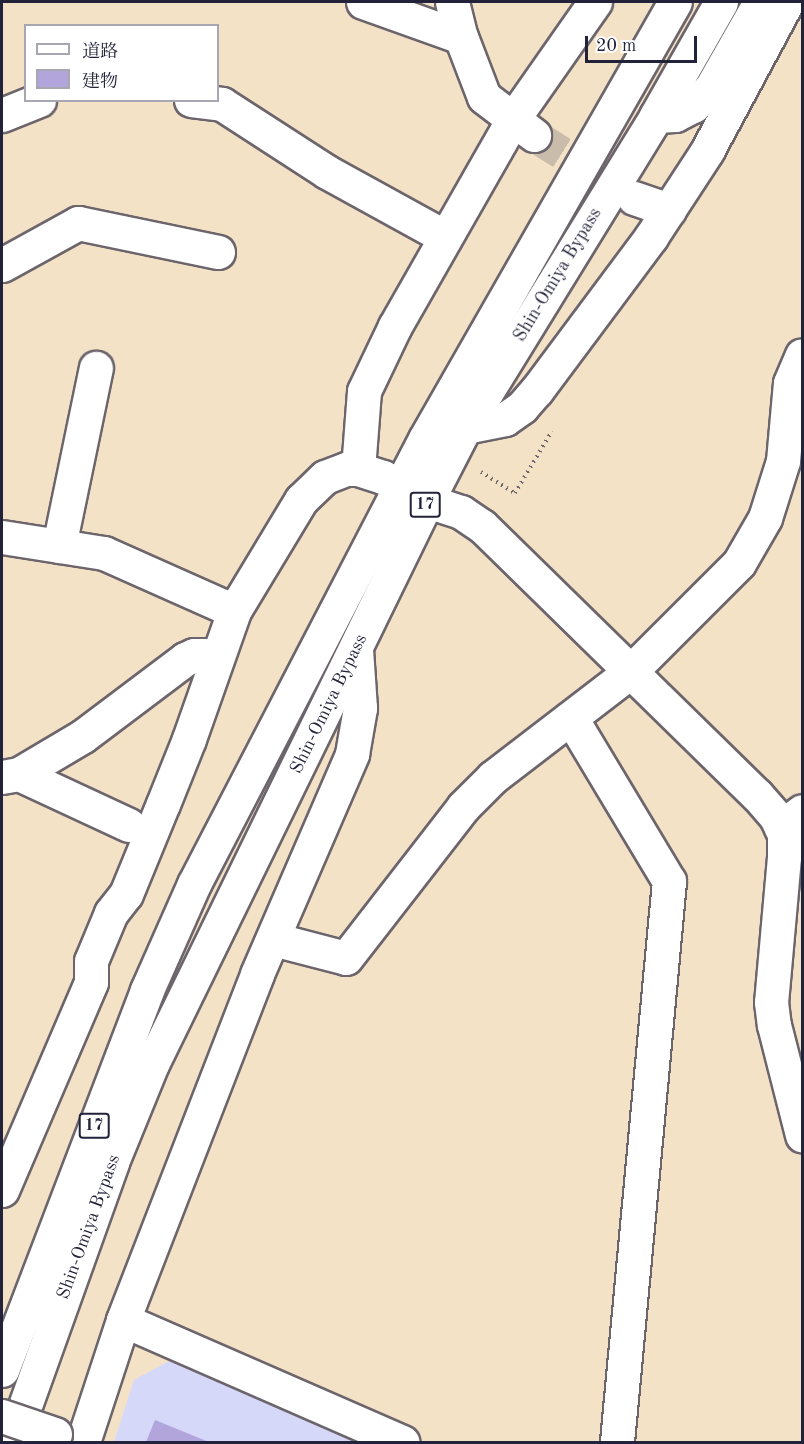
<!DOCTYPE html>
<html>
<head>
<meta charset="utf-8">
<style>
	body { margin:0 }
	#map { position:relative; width:804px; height:1444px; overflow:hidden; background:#f4e2c7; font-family:"Old Standard TT","Noto Serif JP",serif }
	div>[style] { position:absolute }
	.built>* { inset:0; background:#d5d8f9 }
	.building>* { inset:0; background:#b2a5db }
	.minor-tunnel>* { height:33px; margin-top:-16.5px; transform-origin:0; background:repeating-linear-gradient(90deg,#cabcab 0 33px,transparent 0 49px) }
	.path>* { height:4px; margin-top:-2px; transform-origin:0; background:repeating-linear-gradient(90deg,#6c656c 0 1.5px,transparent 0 6px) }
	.roads { filter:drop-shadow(2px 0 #6c656c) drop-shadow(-2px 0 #6c656c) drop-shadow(0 2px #6c656c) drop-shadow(0 -2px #6c656c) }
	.minor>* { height:33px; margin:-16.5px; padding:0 16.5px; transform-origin:16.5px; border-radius:16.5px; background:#fff }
	.highway>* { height:33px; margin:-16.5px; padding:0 16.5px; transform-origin:16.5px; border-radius:16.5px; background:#fff }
	.bridges { filter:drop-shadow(2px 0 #6c656c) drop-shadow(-2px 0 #6c656c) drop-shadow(0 2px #6c656c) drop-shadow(0 -2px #6c656c) }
	.minor-bridge>* { height:33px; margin:-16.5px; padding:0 16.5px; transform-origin:16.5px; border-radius:16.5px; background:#fff }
	span { translate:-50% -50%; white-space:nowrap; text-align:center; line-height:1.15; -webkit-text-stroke:6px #fff; paint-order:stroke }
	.shield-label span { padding:2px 4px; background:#fff; border:2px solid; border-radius:4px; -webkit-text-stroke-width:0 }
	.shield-label { font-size:16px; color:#22223b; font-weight:700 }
	.street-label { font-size:18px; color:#22223b }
	.frame { position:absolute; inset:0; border:3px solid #22223b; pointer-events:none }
	.legend { position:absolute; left:24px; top:24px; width:195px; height:78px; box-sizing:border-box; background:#fff; border:2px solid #a7a7b1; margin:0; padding:8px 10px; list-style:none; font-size:18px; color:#22223b }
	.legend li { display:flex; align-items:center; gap:12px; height:30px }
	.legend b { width:30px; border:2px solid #a7a7b1 }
	.scale { position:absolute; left:585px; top:36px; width:112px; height:27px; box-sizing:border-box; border:3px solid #22223b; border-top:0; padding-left:8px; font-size:18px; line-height:21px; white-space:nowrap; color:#22223b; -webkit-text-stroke:4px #fff; paint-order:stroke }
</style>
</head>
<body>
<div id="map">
	<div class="built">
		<div style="clip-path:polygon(169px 1361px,360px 1442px,114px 1442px,134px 1380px)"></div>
	</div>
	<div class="building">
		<div style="clip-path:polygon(155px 1420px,209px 1442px,146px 1442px)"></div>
	</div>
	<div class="minor-tunnel">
		<div style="left:534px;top:135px;width:118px;rotate:32.2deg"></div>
	</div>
	<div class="path">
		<div style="left:481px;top:472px;width:40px;rotate:32deg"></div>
		<div style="left:515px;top:493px;width:72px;rotate:-59.2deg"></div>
	</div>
	<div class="roads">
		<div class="minor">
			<div style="left:363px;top:2px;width:104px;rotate:19.7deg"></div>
			<div style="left:452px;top:2px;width:36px;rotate:76deg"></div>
			<div style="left:461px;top:37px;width:64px;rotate:69deg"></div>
			<div style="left:484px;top:97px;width:63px;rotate:37.2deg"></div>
			<div style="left:191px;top:100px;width:31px;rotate:7deg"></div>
			<div style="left:222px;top:104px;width:125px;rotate:32.9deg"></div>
			<div style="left:327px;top:172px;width:135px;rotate:28.8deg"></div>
			<div style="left:2px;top:115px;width:40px;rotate:-22deg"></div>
			<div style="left:656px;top:116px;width:19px;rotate:-3deg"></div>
			<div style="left:675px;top:115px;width:20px;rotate:-27deg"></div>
			<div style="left:693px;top:106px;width:25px;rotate:-45deg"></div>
			<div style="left:711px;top:88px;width:99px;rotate:-60.3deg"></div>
			<div style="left:634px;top:198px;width:37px;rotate:19deg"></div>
			<div style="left:2px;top:265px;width:87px;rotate:-28.9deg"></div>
			<div style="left:78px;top:223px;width:143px;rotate:11.7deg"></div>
			<div style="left:465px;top:427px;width:41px;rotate:-11.3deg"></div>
			<div style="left:505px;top:419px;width:21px;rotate:-35deg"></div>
			<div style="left:522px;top:407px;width:23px;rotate:-49deg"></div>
			<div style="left:537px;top:390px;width:191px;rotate:-53.3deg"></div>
			<div style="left:651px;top:237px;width:103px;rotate:-56.9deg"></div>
			<div style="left:707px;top:151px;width:169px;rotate:-61.8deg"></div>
			<div style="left:358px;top:469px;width:78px;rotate:-85.6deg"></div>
			<div style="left:364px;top:391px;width:72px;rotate:-64.5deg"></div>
			<div style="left:395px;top:326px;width:238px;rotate:-60.3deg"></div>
			<div style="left:513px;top:119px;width:143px;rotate:-55deg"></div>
			<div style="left:2px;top:537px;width:103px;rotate:8.9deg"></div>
			<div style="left:104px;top:553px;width:142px;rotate:24deg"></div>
			<div style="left:59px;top:546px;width:182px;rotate:-78.3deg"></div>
			<div style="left:571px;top:718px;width:190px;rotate:59deg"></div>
			<div style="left:669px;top:881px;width:563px;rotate:95.3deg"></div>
			<div style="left:19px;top:774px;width:121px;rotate:24.9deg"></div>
			<div style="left:2px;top:777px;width:17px;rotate:-10deg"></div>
			<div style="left:19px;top:774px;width:74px;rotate:-30.7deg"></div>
			<div style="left:83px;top:736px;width:128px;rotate:-37deg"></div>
			<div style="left:185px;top:659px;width:10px;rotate:-24deg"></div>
			<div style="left:194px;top:655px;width:23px"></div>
			<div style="left:781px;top:827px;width:26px;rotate:-37deg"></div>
			<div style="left:273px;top:939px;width:75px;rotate:14.6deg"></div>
			<div style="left:346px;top:958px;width:191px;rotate:-52.2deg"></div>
			<div style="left:463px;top:807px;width:42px;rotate:-45deg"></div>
			<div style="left:493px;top:777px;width:173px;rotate:-37.5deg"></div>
			<div style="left:630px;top:672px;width:154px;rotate:-45deg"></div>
			<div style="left:739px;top:563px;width:52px;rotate:-60deg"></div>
			<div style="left:765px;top:518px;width:60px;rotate:-72.5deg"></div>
			<div style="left:783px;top:461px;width:78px;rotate:-84.9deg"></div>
			<div style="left:790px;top:383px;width:30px;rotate:-67deg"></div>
			<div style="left:2px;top:1190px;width:226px;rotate:-66.8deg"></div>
			<div style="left:91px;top:982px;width:21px;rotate:-90deg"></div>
			<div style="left:91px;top:961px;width:52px;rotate:-67.4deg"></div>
			<div style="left:111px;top:913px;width:24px;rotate:-52deg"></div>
			<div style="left:126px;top:894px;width:97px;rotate:-67.7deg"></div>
			<div style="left:163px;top:804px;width:70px;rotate:-68.2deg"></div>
			<div style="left:189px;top:739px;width:136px;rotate:-70.6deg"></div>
			<div style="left:234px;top:611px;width:130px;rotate:-58.9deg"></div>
			<div style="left:301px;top:500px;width:33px;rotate:-44deg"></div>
			<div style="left:325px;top:477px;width:22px;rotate:-21deg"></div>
			<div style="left:346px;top:469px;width:12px"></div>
			<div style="left:358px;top:469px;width:26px;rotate:18deg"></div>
			<div style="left:383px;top:477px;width:50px;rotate:28.6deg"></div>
			<div style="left:427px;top:501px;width:36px;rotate:18deg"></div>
			<div style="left:461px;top:512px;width:25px;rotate:34deg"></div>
			<div style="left:482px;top:526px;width:385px;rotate:44.4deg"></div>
			<div style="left:757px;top:795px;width:29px;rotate:49deg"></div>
			<div style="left:776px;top:817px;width:19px;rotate:65deg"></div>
			<div style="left:784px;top:834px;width:23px;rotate:90deg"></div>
			<div style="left:784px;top:857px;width:146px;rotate:95.1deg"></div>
			<div style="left:771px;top:1002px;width:23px;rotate:83deg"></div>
			<div style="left:774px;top:1025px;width:114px;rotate:75.7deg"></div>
			<div style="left:123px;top:1320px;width:305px;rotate:23.6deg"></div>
			<div style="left:83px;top:1442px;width:128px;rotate:-71.8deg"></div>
			<div style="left:123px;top:1320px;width:371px;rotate:-68.8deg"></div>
			<div style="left:257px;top:974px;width:240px;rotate:-66.6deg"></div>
			<div style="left:352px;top:754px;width:47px;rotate:-80.1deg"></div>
			<div style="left:360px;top:708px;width:59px;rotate:-93.9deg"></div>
		</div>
		<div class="highway">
			<div style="left:2px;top:1370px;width:407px;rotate:-69.1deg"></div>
			<div style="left:147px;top:990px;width:116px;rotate:-66.1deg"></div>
			<div style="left:194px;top:884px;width:501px;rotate:-62.57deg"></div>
			<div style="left:425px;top:439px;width:503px;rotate:-60.23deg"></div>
			<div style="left:12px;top:1442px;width:297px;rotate:-70.3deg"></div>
			<div style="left:112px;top:1162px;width:106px;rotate:-67.8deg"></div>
			<div style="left:152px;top:1064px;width:627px;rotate:-63.97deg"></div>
			<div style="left:427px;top:501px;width:83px;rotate:-62.8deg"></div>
			<div style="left:465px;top:427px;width:365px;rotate:-58.4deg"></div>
			<div style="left:656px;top:116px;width:131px;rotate:-60.3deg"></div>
		</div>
	</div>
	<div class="bridges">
		<div class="minor-bridge">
			<div style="left:2px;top:1416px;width:56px;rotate:18.8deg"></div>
		</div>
	</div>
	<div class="shield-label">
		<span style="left:425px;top:505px">17</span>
		<span style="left:94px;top:1126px">17</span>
	</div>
	<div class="street-label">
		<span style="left:558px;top:275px;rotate:-59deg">Shin-Omiya Bypass</span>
		<span style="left:329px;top:704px;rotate:-64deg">Shin-Omiya Bypass</span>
		<span style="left:89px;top:1227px;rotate:-70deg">Shin-Omiya Bypass</span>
	</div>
	<div class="frame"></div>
	<ul class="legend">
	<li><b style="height:8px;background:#fff"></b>道路</li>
	<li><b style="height:16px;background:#b2a5db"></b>建物</li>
	</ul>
	<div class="scale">20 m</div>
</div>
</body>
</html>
